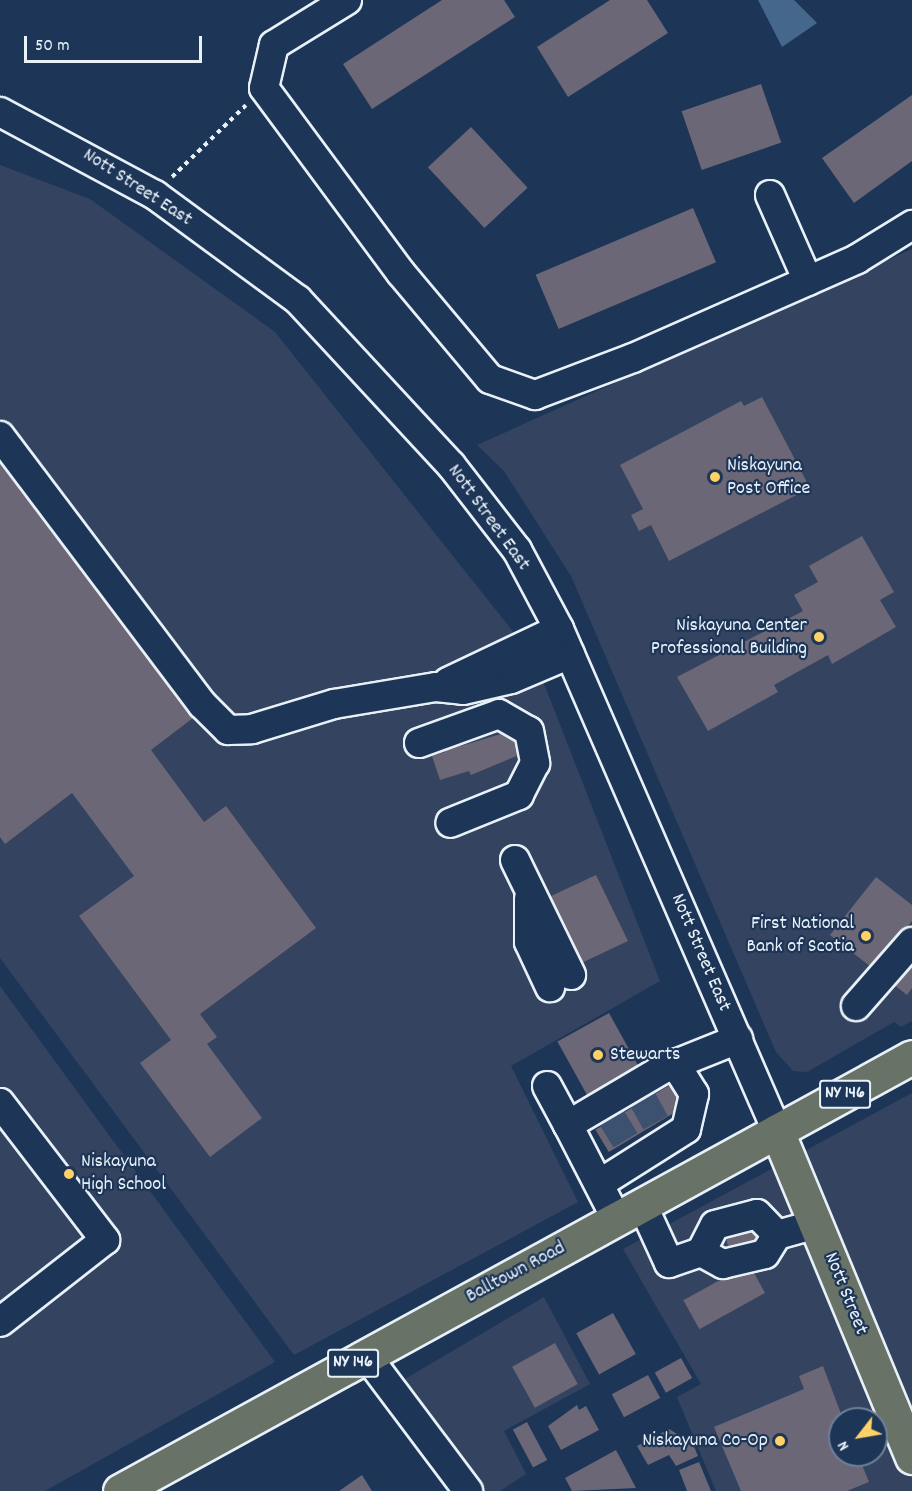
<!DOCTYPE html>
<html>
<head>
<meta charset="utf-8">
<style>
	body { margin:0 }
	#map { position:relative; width:912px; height:1491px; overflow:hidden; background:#1d3557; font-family:Dekko,sans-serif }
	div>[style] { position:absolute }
	.built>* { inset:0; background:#344460 }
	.water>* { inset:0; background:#44678b }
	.building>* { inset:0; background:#6b6776; transform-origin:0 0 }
	.minor-tunnel>* { height:28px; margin-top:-14px; transform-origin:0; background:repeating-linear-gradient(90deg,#3b516f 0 28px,transparent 0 42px) }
	.path>* { height:4px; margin-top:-2px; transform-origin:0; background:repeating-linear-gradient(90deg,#e8f1f8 0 4.5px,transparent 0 9px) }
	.roads { filter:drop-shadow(2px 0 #e8f1f8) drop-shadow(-2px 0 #e8f1f8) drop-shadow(0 2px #e8f1f8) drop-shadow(0 -2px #e8f1f8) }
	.minor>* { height:28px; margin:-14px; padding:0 14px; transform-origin:14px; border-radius:14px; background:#1d3557 }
	.major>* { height:33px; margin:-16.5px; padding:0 16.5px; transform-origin:16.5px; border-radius:16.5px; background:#697266 }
	.dots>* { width:16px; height:16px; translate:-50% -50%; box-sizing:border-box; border:3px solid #1d3557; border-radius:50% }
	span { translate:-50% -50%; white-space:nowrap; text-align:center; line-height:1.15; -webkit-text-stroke:4.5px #1d3557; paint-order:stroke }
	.shield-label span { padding:2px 4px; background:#1d3557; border:2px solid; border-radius:4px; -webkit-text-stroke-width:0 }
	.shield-label { font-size:18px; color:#e8f1f8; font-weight:700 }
	.street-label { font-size:20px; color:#e8f1f8 }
	.poi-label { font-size:20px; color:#e8f1f8 }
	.left { translate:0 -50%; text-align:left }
	.right { translate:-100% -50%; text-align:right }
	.north { position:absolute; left:828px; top:1407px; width:60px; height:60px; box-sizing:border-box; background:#1d3557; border:2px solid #6e8097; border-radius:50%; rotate:239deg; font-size:16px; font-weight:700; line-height:24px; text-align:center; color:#e8f1f8 }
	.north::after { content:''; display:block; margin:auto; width:21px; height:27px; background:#ffd166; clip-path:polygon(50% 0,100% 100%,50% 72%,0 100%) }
	.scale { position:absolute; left:24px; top:36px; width:178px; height:27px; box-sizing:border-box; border:3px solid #e8f1f8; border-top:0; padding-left:8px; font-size:18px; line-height:21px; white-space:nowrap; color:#e8f1f8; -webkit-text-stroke:4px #1d3557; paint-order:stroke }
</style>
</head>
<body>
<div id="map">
	<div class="built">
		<div style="clip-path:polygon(0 165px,90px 199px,275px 332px,534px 658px,660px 981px,511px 1066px,578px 1202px,294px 1355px,0 958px)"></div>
		<div style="clip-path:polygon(912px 249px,912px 1021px,901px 1027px,894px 1022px,807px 1072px,793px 1071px,776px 1052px,571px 576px,504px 471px,477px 445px)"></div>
		<div style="clip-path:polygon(0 986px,275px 1362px,45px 1491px,0 1491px)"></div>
		<div style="clip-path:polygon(evenodd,912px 1093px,912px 1491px,716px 1491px,677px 1397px,701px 1384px,623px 1249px,912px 1093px,840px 1419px,876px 1419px,876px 1455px,840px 1455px,840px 1419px)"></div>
		<div style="clip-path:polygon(544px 1297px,590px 1384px,504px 1431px,526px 1474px,500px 1491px,484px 1491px,467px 1475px,405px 1379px)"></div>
	</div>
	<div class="water">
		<div style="clip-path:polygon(758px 0,794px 0,817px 23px,782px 47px)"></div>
	</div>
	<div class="building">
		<div style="clip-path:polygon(442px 0,504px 0,515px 17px,372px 109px,343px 64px)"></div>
		<div style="clip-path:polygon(610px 0,647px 0,668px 33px,568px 97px,537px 47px)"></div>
		<div style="left:761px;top:84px;width:62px;height:84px;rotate:71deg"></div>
		<div style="clip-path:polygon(912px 95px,912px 161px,854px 203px,822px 158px)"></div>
		<div style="left:471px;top:127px;width:83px;height:59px;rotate:47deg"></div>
		<div style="left:693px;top:208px;width:59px;height:171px;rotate:67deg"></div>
		<div style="clip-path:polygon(762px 397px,810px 488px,669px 561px,651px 525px,639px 531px,631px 515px,643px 509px,620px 465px,741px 401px,744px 406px)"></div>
		<div style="clip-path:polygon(0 463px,193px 718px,151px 750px,204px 822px,226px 806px,316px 928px,200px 1014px,217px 1037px,207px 1044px,262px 1118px,210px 1157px,140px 1063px,171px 1040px,79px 916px,134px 876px,72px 793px,5px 844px,0 837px)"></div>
		<div style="clip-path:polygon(862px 536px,894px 592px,880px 600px,896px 627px,832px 664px,828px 655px,774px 685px,778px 692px,708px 731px,677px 677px,803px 611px,794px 595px,818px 582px,809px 566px)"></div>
		<div style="clip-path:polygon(511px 731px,519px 755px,471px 775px,469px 771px,440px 780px,432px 756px,445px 752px,441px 739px,457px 735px,461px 746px)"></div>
		<div style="clip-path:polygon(596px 875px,628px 941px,573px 967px,549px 897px)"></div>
		<div style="clip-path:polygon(876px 877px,912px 905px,912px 921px,899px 937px,912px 947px,912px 988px,907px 995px,830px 935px)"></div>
		<div style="left:609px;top:1013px;width:64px;height:59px;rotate:61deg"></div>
		<div style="left:670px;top:1085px;width:26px;height:87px;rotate:59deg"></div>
		<div style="left:754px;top:1221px;width:27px;height:31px;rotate:77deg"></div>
		<div style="left:749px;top:1264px;width:33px;height:75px;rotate:61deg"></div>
		<div style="left:613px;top:1313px;width:47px;height:42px;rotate:61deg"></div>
		<div style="left:555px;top:1343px;width:47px;height:49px;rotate:61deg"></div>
		<div style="left:681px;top:1358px;width:23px;height:30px;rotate:61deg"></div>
		<div style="clip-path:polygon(823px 1366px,843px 1419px,840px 1455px,858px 1455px,869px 1482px,847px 1491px,741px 1491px,714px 1427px,804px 1389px,799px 1376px)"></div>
		<div style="left:648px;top:1375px;width:26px;height:41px;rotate:62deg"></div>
		<div style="clip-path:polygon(577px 1405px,579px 1410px,586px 1406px,599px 1430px,561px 1450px,548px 1426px)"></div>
		<div style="left:527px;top:1422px;width:43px;height:16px;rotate:62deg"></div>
		<div style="clip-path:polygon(669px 1429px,693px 1444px,698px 1456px,676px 1466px,669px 1455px,648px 1465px,637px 1446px)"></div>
		<div style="clip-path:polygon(616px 1450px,636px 1488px,572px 1491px,565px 1478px)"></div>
		<div style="clip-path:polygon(699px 1462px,711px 1491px,687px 1491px,679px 1470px)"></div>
		<div style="clip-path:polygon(362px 1475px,372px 1491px,339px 1491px)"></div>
	</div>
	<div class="minor-tunnel">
		<div style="left:643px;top:1100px;width:26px;rotate:61deg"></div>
		<div style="left:612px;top:1118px;width:26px;rotate:59deg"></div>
	</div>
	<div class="path">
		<div style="left:172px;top:177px;width:103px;rotate:-44.2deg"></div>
	</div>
	<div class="roads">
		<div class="minor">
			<div style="left:347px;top:0;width:86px;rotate:148.3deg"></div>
			<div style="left:274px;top:45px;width:44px;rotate:103.1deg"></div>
			<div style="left:264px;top:88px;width:230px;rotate:53.5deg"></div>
			<div style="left:401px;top:273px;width:138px;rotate:50deg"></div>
			<div style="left:490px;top:379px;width:48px;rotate:19.6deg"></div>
			<div style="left:535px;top:395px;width:105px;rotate:-20.7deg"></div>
			<div style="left:633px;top:358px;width:245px;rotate:-23.8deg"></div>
			<div style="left:857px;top:259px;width:65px;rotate:-31.7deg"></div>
			<div style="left:0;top:112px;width:176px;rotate:28.2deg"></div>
			<div style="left:155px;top:195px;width:177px;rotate:36.3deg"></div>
			<div style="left:298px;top:300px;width:225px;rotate:47.2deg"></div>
			<div style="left:451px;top:465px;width:108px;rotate:52.2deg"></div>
			<div style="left:517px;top:550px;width:89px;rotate:62deg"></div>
			<div style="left:559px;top:629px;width:547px;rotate:66.53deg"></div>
			<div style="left:770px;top:195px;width:94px;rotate:66.2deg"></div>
			<div style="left:0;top:436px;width:336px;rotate:53deg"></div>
			<div style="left:202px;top:704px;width:37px;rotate:45deg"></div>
			<div style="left:228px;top:730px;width:24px;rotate:-2deg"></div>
			<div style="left:252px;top:729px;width:86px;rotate:-17deg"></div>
			<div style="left:334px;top:704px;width:103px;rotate:-9.5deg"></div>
			<div style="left:436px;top:687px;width:27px;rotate:6deg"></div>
			<div style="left:463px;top:690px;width:49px;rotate:-12.9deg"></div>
			<div style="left:511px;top:679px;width:64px;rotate:-23deg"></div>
			<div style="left:448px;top:682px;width:123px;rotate:-25.5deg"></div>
			<div style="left:419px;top:743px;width:85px;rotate:-19.9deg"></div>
			<div style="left:499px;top:714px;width:34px;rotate:30deg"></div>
			<div style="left:529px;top:731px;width:33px;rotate:79deg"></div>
			<div style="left:535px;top:763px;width:36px;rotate:117deg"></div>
			<div style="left:519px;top:795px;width:74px;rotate:157.9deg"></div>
			<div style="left:515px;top:860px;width:128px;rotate:64deg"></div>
			<div style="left:529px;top:899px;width:43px;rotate:90deg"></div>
			<div style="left:529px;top:942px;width:50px;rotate:65deg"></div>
			<div style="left:856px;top:1006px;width:85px;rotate:-48.8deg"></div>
			<div style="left:547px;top:1086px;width:44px;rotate:61.7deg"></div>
			<div style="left:0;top:1103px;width:173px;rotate:52.5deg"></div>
			<div style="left:105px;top:1240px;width:133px;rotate:142deg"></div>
			<div style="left:599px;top:1184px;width:103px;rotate:-32.3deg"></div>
			<div style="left:686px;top:1129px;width:36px;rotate:-77deg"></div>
			<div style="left:694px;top:1094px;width:36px;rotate:-122deg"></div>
			<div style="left:642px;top:1204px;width:65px;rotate:65.4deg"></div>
			<div style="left:669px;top:1263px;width:34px;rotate:-19deg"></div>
			<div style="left:701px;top:1252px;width:25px;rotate:29deg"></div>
			<div style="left:723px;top:1264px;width:43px;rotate:-13.4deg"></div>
			<div style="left:765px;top:1254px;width:22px;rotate:-58deg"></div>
			<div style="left:777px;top:1235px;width:41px;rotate:-15.4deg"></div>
			<div style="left:616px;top:1218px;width:105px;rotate:-117.3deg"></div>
			<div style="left:568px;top:1125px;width:110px;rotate:-30.5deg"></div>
			<div style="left:663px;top:1069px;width:81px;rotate:-21.8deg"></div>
			<div style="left:701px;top:1252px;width:30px;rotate:-63deg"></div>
			<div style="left:715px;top:1225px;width:43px;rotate:-14.7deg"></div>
			<div style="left:757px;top:1214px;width:29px;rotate:46deg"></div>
			<div style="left:366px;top:1355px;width:170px;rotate:53.1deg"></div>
		</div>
		<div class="major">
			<div style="left:777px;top:1131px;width:353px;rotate:67.5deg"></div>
			<div style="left:120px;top:1491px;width:903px;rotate:-28.72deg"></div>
		</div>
	</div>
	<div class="dots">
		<div style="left:715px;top:477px;background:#ffd166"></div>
		<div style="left:819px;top:637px;background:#ffd166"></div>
		<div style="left:866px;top:936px;background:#ffd166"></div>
		<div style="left:598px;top:1055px;background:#ffd166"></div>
		<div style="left:69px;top:1174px;background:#ffd166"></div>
		<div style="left:780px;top:1441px;background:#ffd166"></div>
	</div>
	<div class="shield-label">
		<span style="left:845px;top:1094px">NY 146</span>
		<span style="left:353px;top:1363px">NY 146</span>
	</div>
	<div class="street-label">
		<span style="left:137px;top:188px;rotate:33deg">Nott Street East</span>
		<span style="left:488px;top:518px;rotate:54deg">Nott Street East</span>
		<span style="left:700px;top:953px;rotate:67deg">Nott Street East</span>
		<span style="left:516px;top:1273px;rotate:-28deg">Balltown Road</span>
		<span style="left:845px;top:1294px;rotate:68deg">Nott Street</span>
	</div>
	<div class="poi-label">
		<span class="left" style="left:727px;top:478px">Niskayuna<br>Post Office</span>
		<span class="right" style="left:807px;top:638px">Niskayuna Center<br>Professional Building</span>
		<span class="right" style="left:854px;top:936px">First National<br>Bank of Scotia</span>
		<span class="left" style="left:610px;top:1055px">Stewarts</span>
		<span class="left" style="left:81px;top:1174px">Niskayuna<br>High School</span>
		<span class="right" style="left:768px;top:1441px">Niskayuna Co-Op</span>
	</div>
	<div class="north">N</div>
	<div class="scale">50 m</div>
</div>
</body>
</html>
